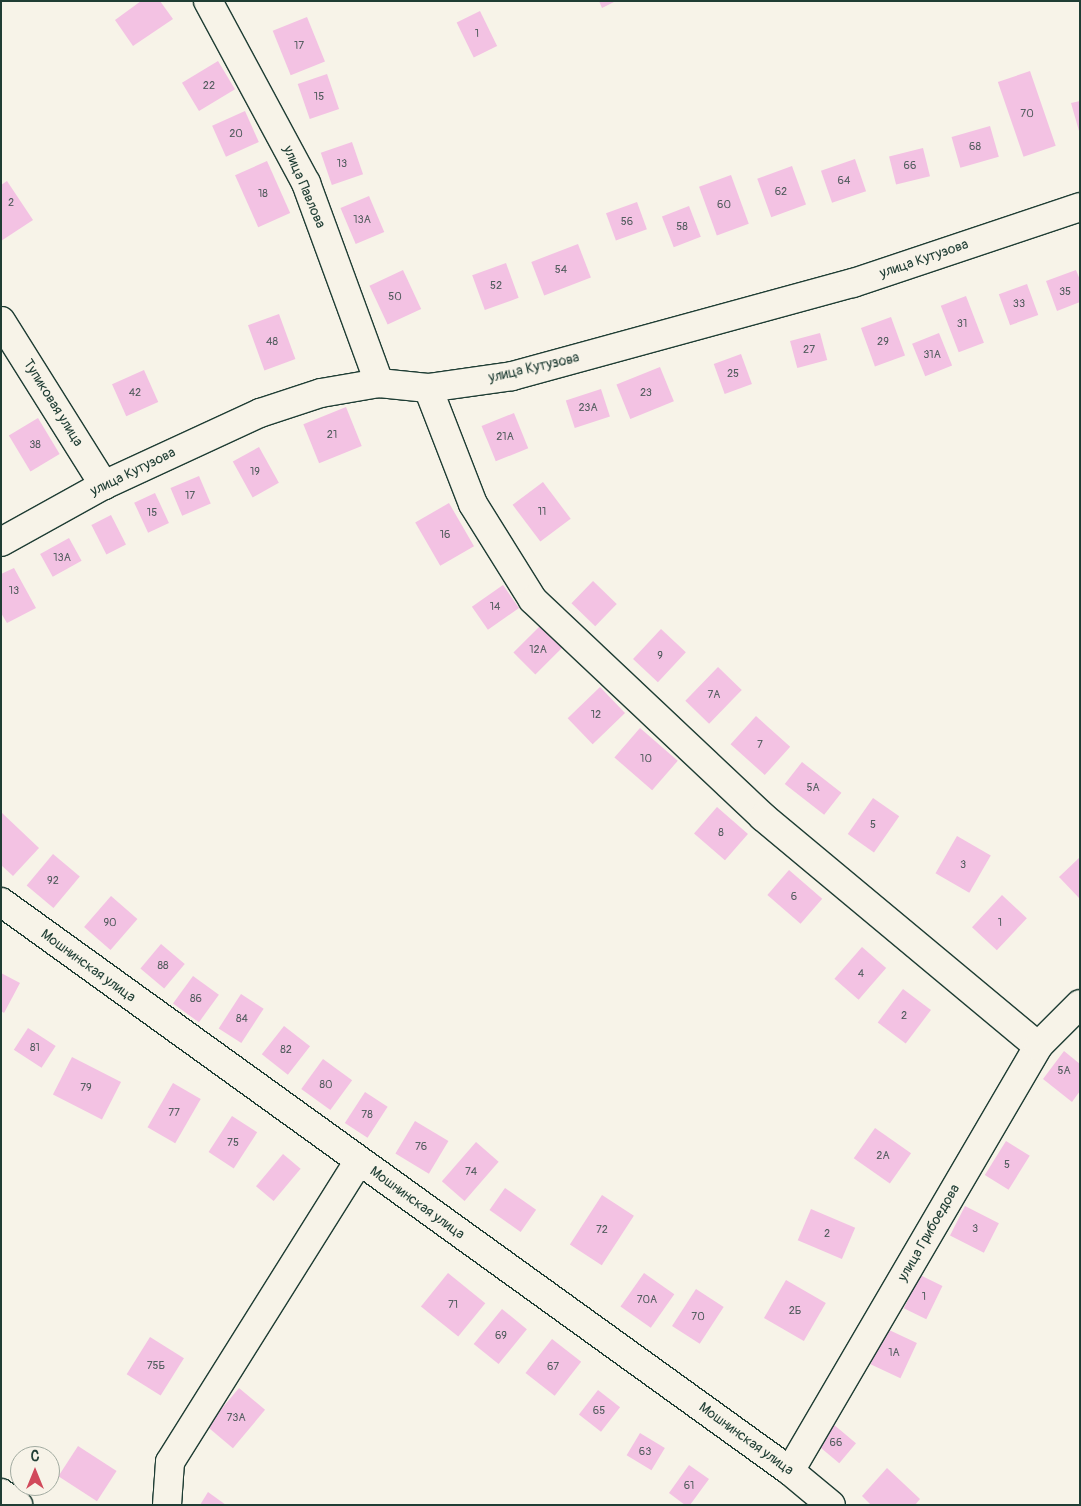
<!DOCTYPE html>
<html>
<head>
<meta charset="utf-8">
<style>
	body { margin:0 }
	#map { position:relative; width:1081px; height:1506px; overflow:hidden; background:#f7f3e8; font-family:Pangolin,sans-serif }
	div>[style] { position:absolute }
	.building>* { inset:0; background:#f3c2e3; transform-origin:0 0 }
	.roads { filter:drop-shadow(1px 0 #1f3d34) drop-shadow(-1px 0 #1f3d34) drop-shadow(0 1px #1f3d34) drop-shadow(0 -1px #1f3d34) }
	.street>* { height:28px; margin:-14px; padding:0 14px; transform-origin:14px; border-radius:14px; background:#f7f3e8 }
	span { translate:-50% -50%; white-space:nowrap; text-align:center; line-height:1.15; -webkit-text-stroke:5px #f7f3e8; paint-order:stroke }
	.number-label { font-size:11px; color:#545e60 }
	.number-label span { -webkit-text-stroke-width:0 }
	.street-label { font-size:14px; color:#1f3d34 }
	.frame { position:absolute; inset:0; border:2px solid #1f3d34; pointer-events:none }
	.north { position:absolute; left:10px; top:1446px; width:50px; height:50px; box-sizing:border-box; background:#f7f3e8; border:1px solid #a1aaa0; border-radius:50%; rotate:0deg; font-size:14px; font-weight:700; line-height:20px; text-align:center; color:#1f3d34 }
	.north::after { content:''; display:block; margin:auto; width:18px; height:22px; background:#d1495b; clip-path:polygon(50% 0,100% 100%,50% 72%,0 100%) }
</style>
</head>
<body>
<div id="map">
	<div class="building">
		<div style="clip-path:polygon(141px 1px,160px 1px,173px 19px,133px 46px,115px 20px)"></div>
		<div style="clip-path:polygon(599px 1px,616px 1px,602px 8px)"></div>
		<div style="left:480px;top:11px;width:39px;height:26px;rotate:64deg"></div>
		<div style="left:307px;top:17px;width:48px;height:37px;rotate:68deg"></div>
		<div style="left:218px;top:61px;width:33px;height:42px;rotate:59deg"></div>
		<div style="left:1030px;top:71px;width:79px;height:34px;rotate:71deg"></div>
		<div style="left:327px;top:74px;width:37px;height:31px;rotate:71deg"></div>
		<div style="clip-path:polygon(1080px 101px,1080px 130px,1079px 131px,1071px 103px)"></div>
		<div style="left:245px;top:111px;width:34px;height:36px;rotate:66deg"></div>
		<div style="left:990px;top:126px;width:32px;height:40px;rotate:74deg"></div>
		<div style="left:352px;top:142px;width:34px;height:33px;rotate:71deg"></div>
		<div style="left:923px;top:148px;width:29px;height:35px;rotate:76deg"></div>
		<div style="left:855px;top:159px;width:34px;height:36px;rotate:71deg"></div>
		<div style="left:267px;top:161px;width:57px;height:35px;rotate:66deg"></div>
		<div style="left:792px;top:166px;width:41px;height:37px;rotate:70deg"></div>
		<div style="left:731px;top:175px;width:52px;height:34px;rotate:70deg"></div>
		<div style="clip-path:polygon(7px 181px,33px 220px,1px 241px,1px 185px)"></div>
		<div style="left:369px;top:196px;width:39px;height:31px;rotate:67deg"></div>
		<div style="left:637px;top:202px;width:29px;height:33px;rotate:70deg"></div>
		<div style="left:689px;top:206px;width:33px;height:29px;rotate:69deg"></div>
		<div style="left:578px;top:244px;width:36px;height:50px;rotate:69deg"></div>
		<div style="left:506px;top:263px;width:37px;height:36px;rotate:70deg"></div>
		<div style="left:403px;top:270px;width:43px;height:37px;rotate:65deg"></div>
		<div style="clip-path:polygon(1076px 270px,1080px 280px,1080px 302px,1057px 311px,1046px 281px)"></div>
		<div style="left:1027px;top:284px;width:33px;height:30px;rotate:70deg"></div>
		<div style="left:966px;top:296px;width:50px;height:27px;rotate:69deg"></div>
		<div style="left:279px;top:314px;width:48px;height:33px;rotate:70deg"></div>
		<div style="left:891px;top:317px;width:41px;height:32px;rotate:70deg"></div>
		<div style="left:820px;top:333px;width:28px;height:31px;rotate:75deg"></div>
		<div style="left:939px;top:333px;width:35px;height:29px;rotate:68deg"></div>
		<div style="left:741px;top:354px;width:32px;height:29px;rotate:70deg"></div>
		<div style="left:660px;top:367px;width:37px;height:47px;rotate:68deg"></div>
		<div style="left:144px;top:370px;width:35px;height:35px;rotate:66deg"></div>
		<div style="left:601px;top:389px;width:29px;height:37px;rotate:72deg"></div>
		<div style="left:346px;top:407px;width:42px;height:46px;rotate:68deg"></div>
		<div style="left:514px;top:413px;width:38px;height:35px;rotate:68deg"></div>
		<div style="left:38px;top:418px;width:42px;height:34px;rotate:59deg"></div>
		<div style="left:259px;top:447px;width:41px;height:30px;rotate:61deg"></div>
		<div style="left:199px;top:476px;width:30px;height:31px;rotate:67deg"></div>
		<div style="left:543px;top:482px;width:46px;height:38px;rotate:53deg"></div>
		<div style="left:155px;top:493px;width:33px;height:23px;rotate:65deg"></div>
		<div style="left:449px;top:503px;width:50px;height:39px;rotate:60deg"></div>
		<div style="left:111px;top:515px;width:33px;height:22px;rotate:63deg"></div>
		<div style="left:69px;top:538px;width:26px;height:33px;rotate:61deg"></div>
		<div style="clip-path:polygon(14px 568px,36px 608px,7px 623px,1px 613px,1px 574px)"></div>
		<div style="left:593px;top:581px;width:33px;height:31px;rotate:44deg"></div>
		<div style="left:503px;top:585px;width:28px;height:38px;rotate:55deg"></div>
		<div style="left:541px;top:625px;width:31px;height:39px;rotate:45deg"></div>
		<div style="left:661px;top:629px;width:34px;height:41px;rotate:43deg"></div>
		<div style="left:718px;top:667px;width:33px;height:47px;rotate:44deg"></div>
		<div style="left:600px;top:687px;width:36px;height:45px;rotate:46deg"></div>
		<div style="left:756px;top:716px;width:46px;height:38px;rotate:42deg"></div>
		<div style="left:640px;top:728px;width:50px;height:39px;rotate:41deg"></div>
		<div style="left:802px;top:762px;width:50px;height:28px;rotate:38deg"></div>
		<div style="left:873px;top:798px;width:32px;height:44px;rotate:35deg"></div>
		<div style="left:717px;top:807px;width:41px;height:35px;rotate:41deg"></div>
		<div style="clip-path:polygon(1px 812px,39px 848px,13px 876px,1px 865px)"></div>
		<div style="left:957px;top:836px;width:39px;height:43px;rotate:30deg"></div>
		<div style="left:53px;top:854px;width:35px;height:41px;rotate:40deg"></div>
		<div style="clip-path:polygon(1080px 857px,1080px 899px,1059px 877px)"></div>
		<div style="left:789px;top:870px;width:44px;height:33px;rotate:41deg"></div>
		<div style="left:1002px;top:895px;width:34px;height:44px;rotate:43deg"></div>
		<div style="left:111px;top:896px;width:35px;height:41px;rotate:41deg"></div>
		<div style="left:161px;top:944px;width:31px;height:32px;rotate:40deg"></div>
		<div style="left:862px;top:947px;width:32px;height:42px;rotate:41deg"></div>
		<div style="clip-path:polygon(1px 973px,20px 983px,4px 1013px,1px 1011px)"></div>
		<div style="left:193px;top:976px;width:32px;height:34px;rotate:36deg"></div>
		<div style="left:903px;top:989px;width:35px;height:42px;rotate:37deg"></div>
		<div style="left:241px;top:994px;width:27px;height:41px;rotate:33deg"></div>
		<div style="left:284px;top:1026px;width:33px;height:36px;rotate:38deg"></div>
		<div style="left:28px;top:1028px;width:33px;height:26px;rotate:33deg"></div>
		<div style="clip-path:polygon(1064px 1051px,1080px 1064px,1080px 1091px,1072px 1102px,1043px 1079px)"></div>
		<div style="left:72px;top:1057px;width:55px;height:42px;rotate:27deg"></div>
		<div style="left:323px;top:1059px;width:36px;height:37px;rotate:36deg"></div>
		<div style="left:173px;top:1083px;width:32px;height:51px;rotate:30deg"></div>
		<div style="left:365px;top:1092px;width:27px;height:37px;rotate:33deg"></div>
		<div style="left:232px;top:1116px;width:30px;height:43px;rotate:33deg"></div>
		<div style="left:415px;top:1121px;width:39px;height:38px;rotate:31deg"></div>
		<div style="left:875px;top:1128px;width:44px;height:37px;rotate:35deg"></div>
		<div style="left:1006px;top:1141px;width:28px;height:40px;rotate:32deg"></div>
		<div style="left:476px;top:1142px;width:30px;height:52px;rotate:41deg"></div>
		<div style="left:283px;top:1154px;width:23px;height:42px;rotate:40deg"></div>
		<div style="left:505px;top:1188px;width:38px;height:27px;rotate:35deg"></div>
		<div style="left:602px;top:1195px;width:38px;height:59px;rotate:33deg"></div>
		<div style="left:965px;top:1206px;width:38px;height:33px;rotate:27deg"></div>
		<div style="left:811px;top:1209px;width:48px;height:34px;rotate:23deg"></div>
		<div style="left:448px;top:1273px;width:48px;height:43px;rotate:39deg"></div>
		<div style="left:644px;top:1273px;width:37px;height:41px;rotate:35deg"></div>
		<div style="left:920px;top:1275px;width:25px;height:37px;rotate:26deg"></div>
		<div style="left:786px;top:1280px;width:46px;height:44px;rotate:30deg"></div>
		<div style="left:696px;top:1289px;width:33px;height:44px;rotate:33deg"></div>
		<div style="left:502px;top:1309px;width:32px;height:45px;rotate:39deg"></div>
		<div style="left:887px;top:1329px;width:33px;height:39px;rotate:25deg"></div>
		<div style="left:150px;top:1337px;width:40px;height:44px;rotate:32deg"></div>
		<div style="left:552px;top:1339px;width:37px;height:43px;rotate:38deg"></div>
		<div style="left:239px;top:1388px;width:34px;height:50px;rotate:40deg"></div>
		<div style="left:598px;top:1390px;width:28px;height:31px;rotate:38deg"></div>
		<div style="left:833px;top:1424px;width:30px;height:26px;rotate:40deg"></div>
		<div style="left:640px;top:1433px;width:29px;height:26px;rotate:31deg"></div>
		<div style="left:78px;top:1446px;width:46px;height:36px;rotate:33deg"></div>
		<div style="clip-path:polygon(689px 1465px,709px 1479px,690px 1505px,685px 1505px,669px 1493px)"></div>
		<div style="clip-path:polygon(887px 1468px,920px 1499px,915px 1505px,871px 1505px,862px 1496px)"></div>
		<div style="clip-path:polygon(208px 1492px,226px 1505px,200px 1505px)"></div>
	</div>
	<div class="roads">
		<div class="street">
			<div style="left:208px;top:1px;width:207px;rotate:61.7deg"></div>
			<div style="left:306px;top:183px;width:213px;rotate:69.9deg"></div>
			<div style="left:1px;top:321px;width:194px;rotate:57.9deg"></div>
			<div style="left:428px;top:388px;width:124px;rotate:68.8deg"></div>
			<div style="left:473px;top:504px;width:113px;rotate:58deg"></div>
			<div style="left:533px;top:600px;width:316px;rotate:43.3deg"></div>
			<div style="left:763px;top:817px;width:358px;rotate:39.8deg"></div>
			<div style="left:1px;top:542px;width:118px;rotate:-29deg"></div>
			<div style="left:104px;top:485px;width:172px;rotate:-24.8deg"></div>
			<div style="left:260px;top:413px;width:64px;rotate:-18.2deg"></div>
			<div style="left:321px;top:393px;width:59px;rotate:-9.8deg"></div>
			<div style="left:379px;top:383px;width:49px;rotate:5.8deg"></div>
			<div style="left:428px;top:388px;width:85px;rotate:-8.1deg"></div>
			<div style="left:512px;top:376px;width:353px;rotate:-15.3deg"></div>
			<div style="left:853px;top:283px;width:239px;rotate:-18.5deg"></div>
			<div style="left:1px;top:902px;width:973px;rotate:35.8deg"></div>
			<div style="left:790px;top:1471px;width:53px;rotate:39.7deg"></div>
			<div style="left:790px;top:1471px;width:492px;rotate:-59.7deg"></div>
			<div style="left:1038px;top:1046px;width:59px;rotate:-45deg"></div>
			<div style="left:1px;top:1493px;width:21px;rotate:35deg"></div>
			<div style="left:167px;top:1505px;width:43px;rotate:-86deg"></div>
			<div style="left:170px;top:1462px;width:355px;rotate:-57.9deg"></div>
		</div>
	</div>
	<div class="number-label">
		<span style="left:477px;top:34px">1</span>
		<span style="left:299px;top:46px">17</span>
		<span style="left:209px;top:86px">22</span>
		<span style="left:319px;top:97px">15</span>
		<span style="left:1027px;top:114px">70</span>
		<span style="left:236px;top:134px">20</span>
		<span style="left:975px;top:147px">68</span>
		<span style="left:342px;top:164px">13</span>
		<span style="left:910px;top:166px">66</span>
		<span style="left:844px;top:181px">64</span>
		<span style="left:781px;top:192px">62</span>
		<span style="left:263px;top:194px">18</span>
		<span style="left:11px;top:203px">2</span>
		<span style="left:724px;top:205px">60</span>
		<span style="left:362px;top:220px">13А</span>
		<span style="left:627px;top:222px">56</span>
		<span style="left:682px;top:227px">58</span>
		<span style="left:561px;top:270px">54</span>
		<span style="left:496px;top:286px">52</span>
		<span style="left:1065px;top:292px">35</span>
		<span style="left:395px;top:297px">50</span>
		<span style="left:1019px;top:304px">33</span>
		<span style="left:962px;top:324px">31</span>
		<span style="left:272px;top:342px">48</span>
		<span style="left:883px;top:342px">29</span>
		<span style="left:809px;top:350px">27</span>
		<span style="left:932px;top:355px">31А</span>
		<span style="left:733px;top:374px">25</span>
		<span style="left:135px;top:393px">42</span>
		<span style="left:646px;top:393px">23</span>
		<span style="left:588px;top:408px">23А</span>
		<span style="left:332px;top:435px">21</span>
		<span style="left:505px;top:437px">21А</span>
		<span style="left:35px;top:445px">38</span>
		<span style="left:255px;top:472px">19</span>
		<span style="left:190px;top:496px">17</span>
		<span style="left:542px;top:512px">11</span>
		<span style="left:152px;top:513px">15</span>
		<span style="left:445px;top:535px">16</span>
		<span style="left:62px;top:558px">13А</span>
		<span style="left:14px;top:591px">13</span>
		<span style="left:495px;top:607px">14</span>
		<span style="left:538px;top:650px">12А</span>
		<span style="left:660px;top:656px">9</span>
		<span style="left:714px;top:695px">7А</span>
		<span style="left:596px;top:715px">12</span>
		<span style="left:760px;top:745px">7</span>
		<span style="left:646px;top:759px">10</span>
		<span style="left:813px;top:788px">5А</span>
		<span style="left:873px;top:825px">5</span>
		<span style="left:721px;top:833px">8</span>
		<span style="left:963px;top:865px">3</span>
		<span style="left:53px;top:881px">92</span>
		<span style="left:794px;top:897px">6</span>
		<span style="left:110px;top:923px">90</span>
		<span style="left:1000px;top:923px">1</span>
		<span style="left:163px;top:966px">88</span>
		<span style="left:861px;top:974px">4</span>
		<span style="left:196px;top:999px">86</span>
		<span style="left:904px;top:1016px">2</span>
		<span style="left:242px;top:1019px">84</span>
		<span style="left:35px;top:1048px">81</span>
		<span style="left:286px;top:1050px">82</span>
		<span style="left:1064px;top:1071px">5А</span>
		<span style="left:326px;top:1085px">80</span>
		<span style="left:86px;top:1088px">79</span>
		<span style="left:174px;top:1113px">77</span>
		<span style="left:367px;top:1115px">78</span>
		<span style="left:233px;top:1143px">75</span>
		<span style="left:421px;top:1147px">76</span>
		<span style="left:883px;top:1156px">2А</span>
		<span style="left:1007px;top:1165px">5</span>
		<span style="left:471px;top:1172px">74</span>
		<span style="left:975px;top:1229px">3</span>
		<span style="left:602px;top:1230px">72</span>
		<span style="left:827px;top:1234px">2</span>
		<span style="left:924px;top:1297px">1</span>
		<span style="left:647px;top:1300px">70А</span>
		<span style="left:453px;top:1305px">71</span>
		<span style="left:795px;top:1311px">2Б</span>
		<span style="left:698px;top:1317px">70</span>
		<span style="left:501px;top:1336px">69</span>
		<span style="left:894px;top:1353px">1А</span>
		<span style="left:156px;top:1366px">75Б</span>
		<span style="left:553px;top:1367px">67</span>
		<span style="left:599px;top:1411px">65</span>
		<span style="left:236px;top:1418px">73А</span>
		<span style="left:836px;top:1443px">66</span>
		<span style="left:645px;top:1452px">63</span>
		<span style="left:689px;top:1486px">61</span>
	</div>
	<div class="street-label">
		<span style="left:304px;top:187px;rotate:67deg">улица Павлова</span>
		<span style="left:924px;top:259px;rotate:-19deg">улица Кутузова</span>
		<span style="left:534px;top:368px;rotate:-13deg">улица Кутузова</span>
		<span style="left:53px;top:403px;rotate:58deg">Тупиковая улица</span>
		<span style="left:133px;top:472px;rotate:-26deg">улица Кутузова</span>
		<span style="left:88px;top:966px;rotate:36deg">Мошнинская улица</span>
		<span style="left:417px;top:1203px;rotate:36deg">Мошнинская улица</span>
		<span style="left:929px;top:1233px;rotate:-60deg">улица Грибоедова</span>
		<span style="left:746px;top:1439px;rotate:36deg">Мошнинская улица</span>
	</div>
	<div class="frame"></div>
	<div class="north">С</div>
</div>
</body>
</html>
